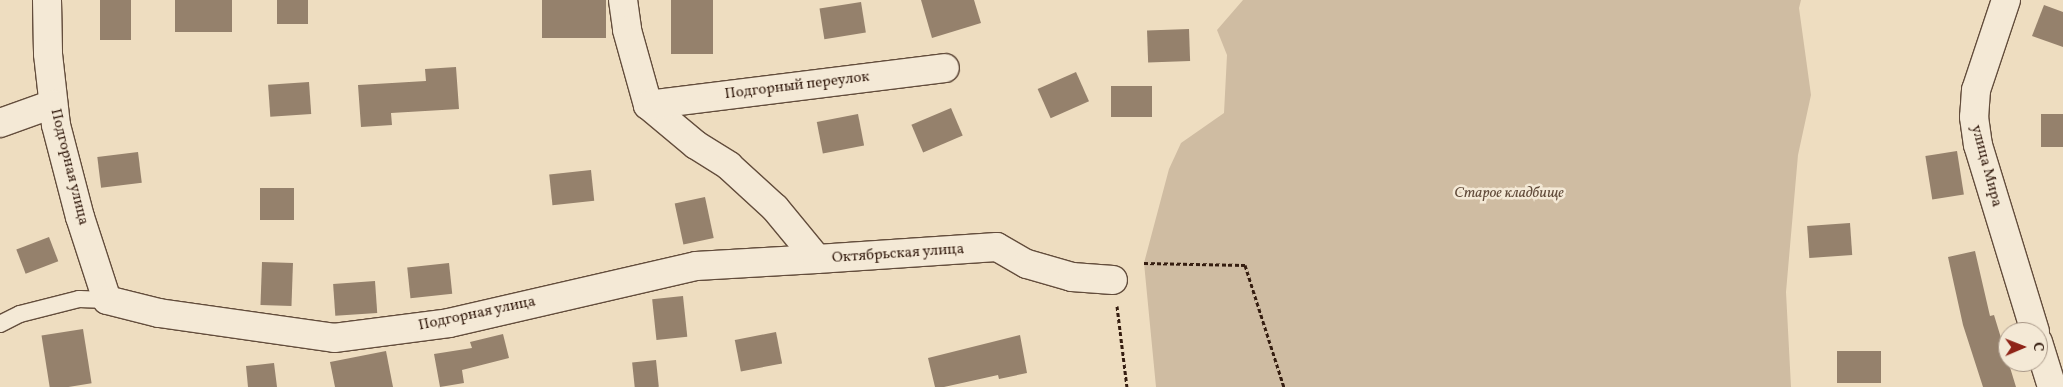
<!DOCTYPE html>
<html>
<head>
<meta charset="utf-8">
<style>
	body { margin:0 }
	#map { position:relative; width:2063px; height:387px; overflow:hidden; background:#eeddc0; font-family:Vollkorn,serif }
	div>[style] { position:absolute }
	.green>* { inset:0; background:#cfbca2 }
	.building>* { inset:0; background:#95816c; transform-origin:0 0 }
	.path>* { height:3px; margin-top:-1.5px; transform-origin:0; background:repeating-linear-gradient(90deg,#351d10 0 4px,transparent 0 6.5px) }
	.roads { filter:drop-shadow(1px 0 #634d3c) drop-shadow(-1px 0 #634d3c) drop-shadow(0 1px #634d3c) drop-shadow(0 -1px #634d3c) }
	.service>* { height:16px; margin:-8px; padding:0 8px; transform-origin:8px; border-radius:8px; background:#f4e9d6 }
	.minor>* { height:28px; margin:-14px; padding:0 14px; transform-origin:14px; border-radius:14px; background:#f4e9d6 }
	span { translate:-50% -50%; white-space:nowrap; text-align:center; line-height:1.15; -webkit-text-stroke:5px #f4e9d6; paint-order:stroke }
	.street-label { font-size:15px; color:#351d10 }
	.park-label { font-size:15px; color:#634d3c; font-style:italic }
	.north { position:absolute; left:1998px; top:322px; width:50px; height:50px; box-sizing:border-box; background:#f4e9d6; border:1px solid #a89787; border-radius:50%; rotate:89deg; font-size:14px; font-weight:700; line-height:20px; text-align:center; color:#351d10 }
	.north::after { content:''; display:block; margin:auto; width:18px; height:22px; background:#8f2418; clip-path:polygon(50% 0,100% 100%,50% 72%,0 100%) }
</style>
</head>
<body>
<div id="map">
	<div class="green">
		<div style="clip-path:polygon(1243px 0,1801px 0,1799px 8px,1811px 95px,1798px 155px,1786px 292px,1791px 387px,1156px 387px,1144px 263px,1169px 169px,1181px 143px,1224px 113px,1227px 55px,1217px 30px)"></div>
	</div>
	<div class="building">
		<div style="left:100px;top:0;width:31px;height:40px"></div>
		<div style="left:175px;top:0;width:57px;height:32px"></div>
		<div style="left:277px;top:0;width:31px;height:24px"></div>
		<div style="left:542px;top:0;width:64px;height:38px"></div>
		<div style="left:671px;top:0;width:42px;height:54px"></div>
		<div style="clip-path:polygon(921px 0,974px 0,981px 23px,932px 38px)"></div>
		<div style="left:861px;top:2px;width:31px;height:42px;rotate:81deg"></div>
		<div style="clip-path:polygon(2044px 5px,2063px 12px,2063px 47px,2032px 36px)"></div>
		<div style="left:1189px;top:29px;width:32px;height:42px;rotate:88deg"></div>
		<div style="clip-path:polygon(456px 67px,459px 109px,391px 113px,392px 125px,361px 127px,358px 85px,426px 81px,425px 69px)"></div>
		<div style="left:1076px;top:72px;width:32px;height:42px;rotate:66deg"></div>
		<div style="left:309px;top:82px;width:32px;height:41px;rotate:86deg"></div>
		<div style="left:1111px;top:86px;width:41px;height:31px"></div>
		<div style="left:951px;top:108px;width:30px;height:43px;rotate:67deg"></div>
		<div style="left:858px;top:114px;width:32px;height:42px;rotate:79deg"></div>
		<div style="left:2041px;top:114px;width:22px;height:33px"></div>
		<div style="left:1957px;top:151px;width:44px;height:32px;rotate:81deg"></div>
		<div style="left:138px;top:152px;width:31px;height:41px;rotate:83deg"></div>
		<div style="left:591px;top:170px;width:31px;height:42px;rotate:84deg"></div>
		<div style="left:294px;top:188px;width:32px;height:34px;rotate:90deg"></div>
		<div style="left:705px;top:197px;width:42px;height:31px;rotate:78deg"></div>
		<div style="left:1850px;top:223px;width:32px;height:43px;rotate:86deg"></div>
		<div style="left:49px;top:237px;width:26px;height:35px;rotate:69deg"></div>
		<div style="clip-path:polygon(1975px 251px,1990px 316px,1994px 315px,2016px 387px,1983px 387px,1963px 325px,1948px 257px)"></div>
		<div style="left:262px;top:262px;width:31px;height:43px;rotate:2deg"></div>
		<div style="left:449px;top:263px;width:31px;height:42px;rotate:84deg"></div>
		<div style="left:375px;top:281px;width:32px;height:42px;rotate:86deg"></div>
		<div style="left:683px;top:296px;width:41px;height:31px;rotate:84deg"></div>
		<div style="left:83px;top:329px;width:55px;height:42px;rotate:81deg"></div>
		<div style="left:776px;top:332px;width:32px;height:42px;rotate:79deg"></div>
		<div style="clip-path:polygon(503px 334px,509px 358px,462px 370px,464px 383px,440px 387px,434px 354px,472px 348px,470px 342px)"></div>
		<div style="clip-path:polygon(1020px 335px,1027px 373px,999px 379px,998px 375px,944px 387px,935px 387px,928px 358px)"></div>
		<div style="clip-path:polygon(386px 351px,393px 387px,335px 387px,330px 362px)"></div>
		<div style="left:1881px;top:351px;width:32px;height:44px;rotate:90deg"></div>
		<div style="left:656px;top:360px;width:27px;height:24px;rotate:84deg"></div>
		<div style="clip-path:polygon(274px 363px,277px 387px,248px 387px,246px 366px)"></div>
	</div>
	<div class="path">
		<div style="left:1144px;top:263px;width:101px;rotate:1.1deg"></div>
		<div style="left:1245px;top:265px;width:128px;rotate:72.3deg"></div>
		<div style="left:1117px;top:306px;width:82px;rotate:83deg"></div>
	</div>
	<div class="roads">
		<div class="service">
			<div style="left:0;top:324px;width:22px;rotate:-27deg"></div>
			<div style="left:20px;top:314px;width:61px;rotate:-14.3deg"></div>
			<div style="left:79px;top:299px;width:28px;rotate:2deg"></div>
		</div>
		<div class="minor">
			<div style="left:47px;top:0;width:54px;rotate:88.9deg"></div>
			<div style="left:48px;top:54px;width:71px;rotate:83.6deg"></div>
			<div style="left:56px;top:125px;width:95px;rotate:75.4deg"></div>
			<div style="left:80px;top:217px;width:87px;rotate:72deg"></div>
			<div style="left:107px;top:300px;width:54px;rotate:14deg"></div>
			<div style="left:159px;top:313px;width:177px;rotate:8.1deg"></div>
			<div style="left:334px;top:338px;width:116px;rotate:-7.4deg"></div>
			<div style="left:449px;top:323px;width:253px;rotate:-13deg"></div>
			<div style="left:696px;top:266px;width:121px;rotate:-3.3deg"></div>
			<div style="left:623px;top:0;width:30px;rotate:82deg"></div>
			<div style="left:627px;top:30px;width:78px;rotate:74.4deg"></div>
			<div style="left:648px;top:105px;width:62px;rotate:39.8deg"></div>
			<div style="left:696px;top:145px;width:39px;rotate:32deg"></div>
			<div style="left:729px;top:166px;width:62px;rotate:42.4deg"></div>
			<div style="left:775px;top:208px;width:66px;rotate:50.5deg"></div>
			<div style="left:817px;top:259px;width:180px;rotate:-3.8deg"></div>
			<div style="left:997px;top:247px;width:34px;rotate:30deg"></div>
			<div style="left:1027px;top:264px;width:47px;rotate:16.1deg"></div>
			<div style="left:1072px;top:277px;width:41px;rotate:4.2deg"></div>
			<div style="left:2006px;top:0;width:95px;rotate:108.4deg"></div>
			<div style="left:1976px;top:90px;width:27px;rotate:94deg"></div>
			<div style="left:1974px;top:117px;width:28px;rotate:82deg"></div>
			<div style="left:1978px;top:145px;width:195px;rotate:73deg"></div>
			<div style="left:648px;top:105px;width:299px;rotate:-7.1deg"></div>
			<div style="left:0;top:123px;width:56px;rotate:-19.7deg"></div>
			<div style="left:2038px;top:342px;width:47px;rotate:72.7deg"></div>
		</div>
	</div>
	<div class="street-label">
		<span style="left:797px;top:86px;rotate:-7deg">Подгорный переулок</span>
		<span style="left:1986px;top:166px;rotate:75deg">улица Мира</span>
		<span style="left:69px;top:167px;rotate:76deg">Подгорная улица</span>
		<span style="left:898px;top:254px;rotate:-4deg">Октябрьская улица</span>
		<span style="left:477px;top:314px;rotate:-12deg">Подгорная улица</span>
	</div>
	<div class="park-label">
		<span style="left:1509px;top:194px">Старое кладбище</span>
	</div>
	<div class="north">С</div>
</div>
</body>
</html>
